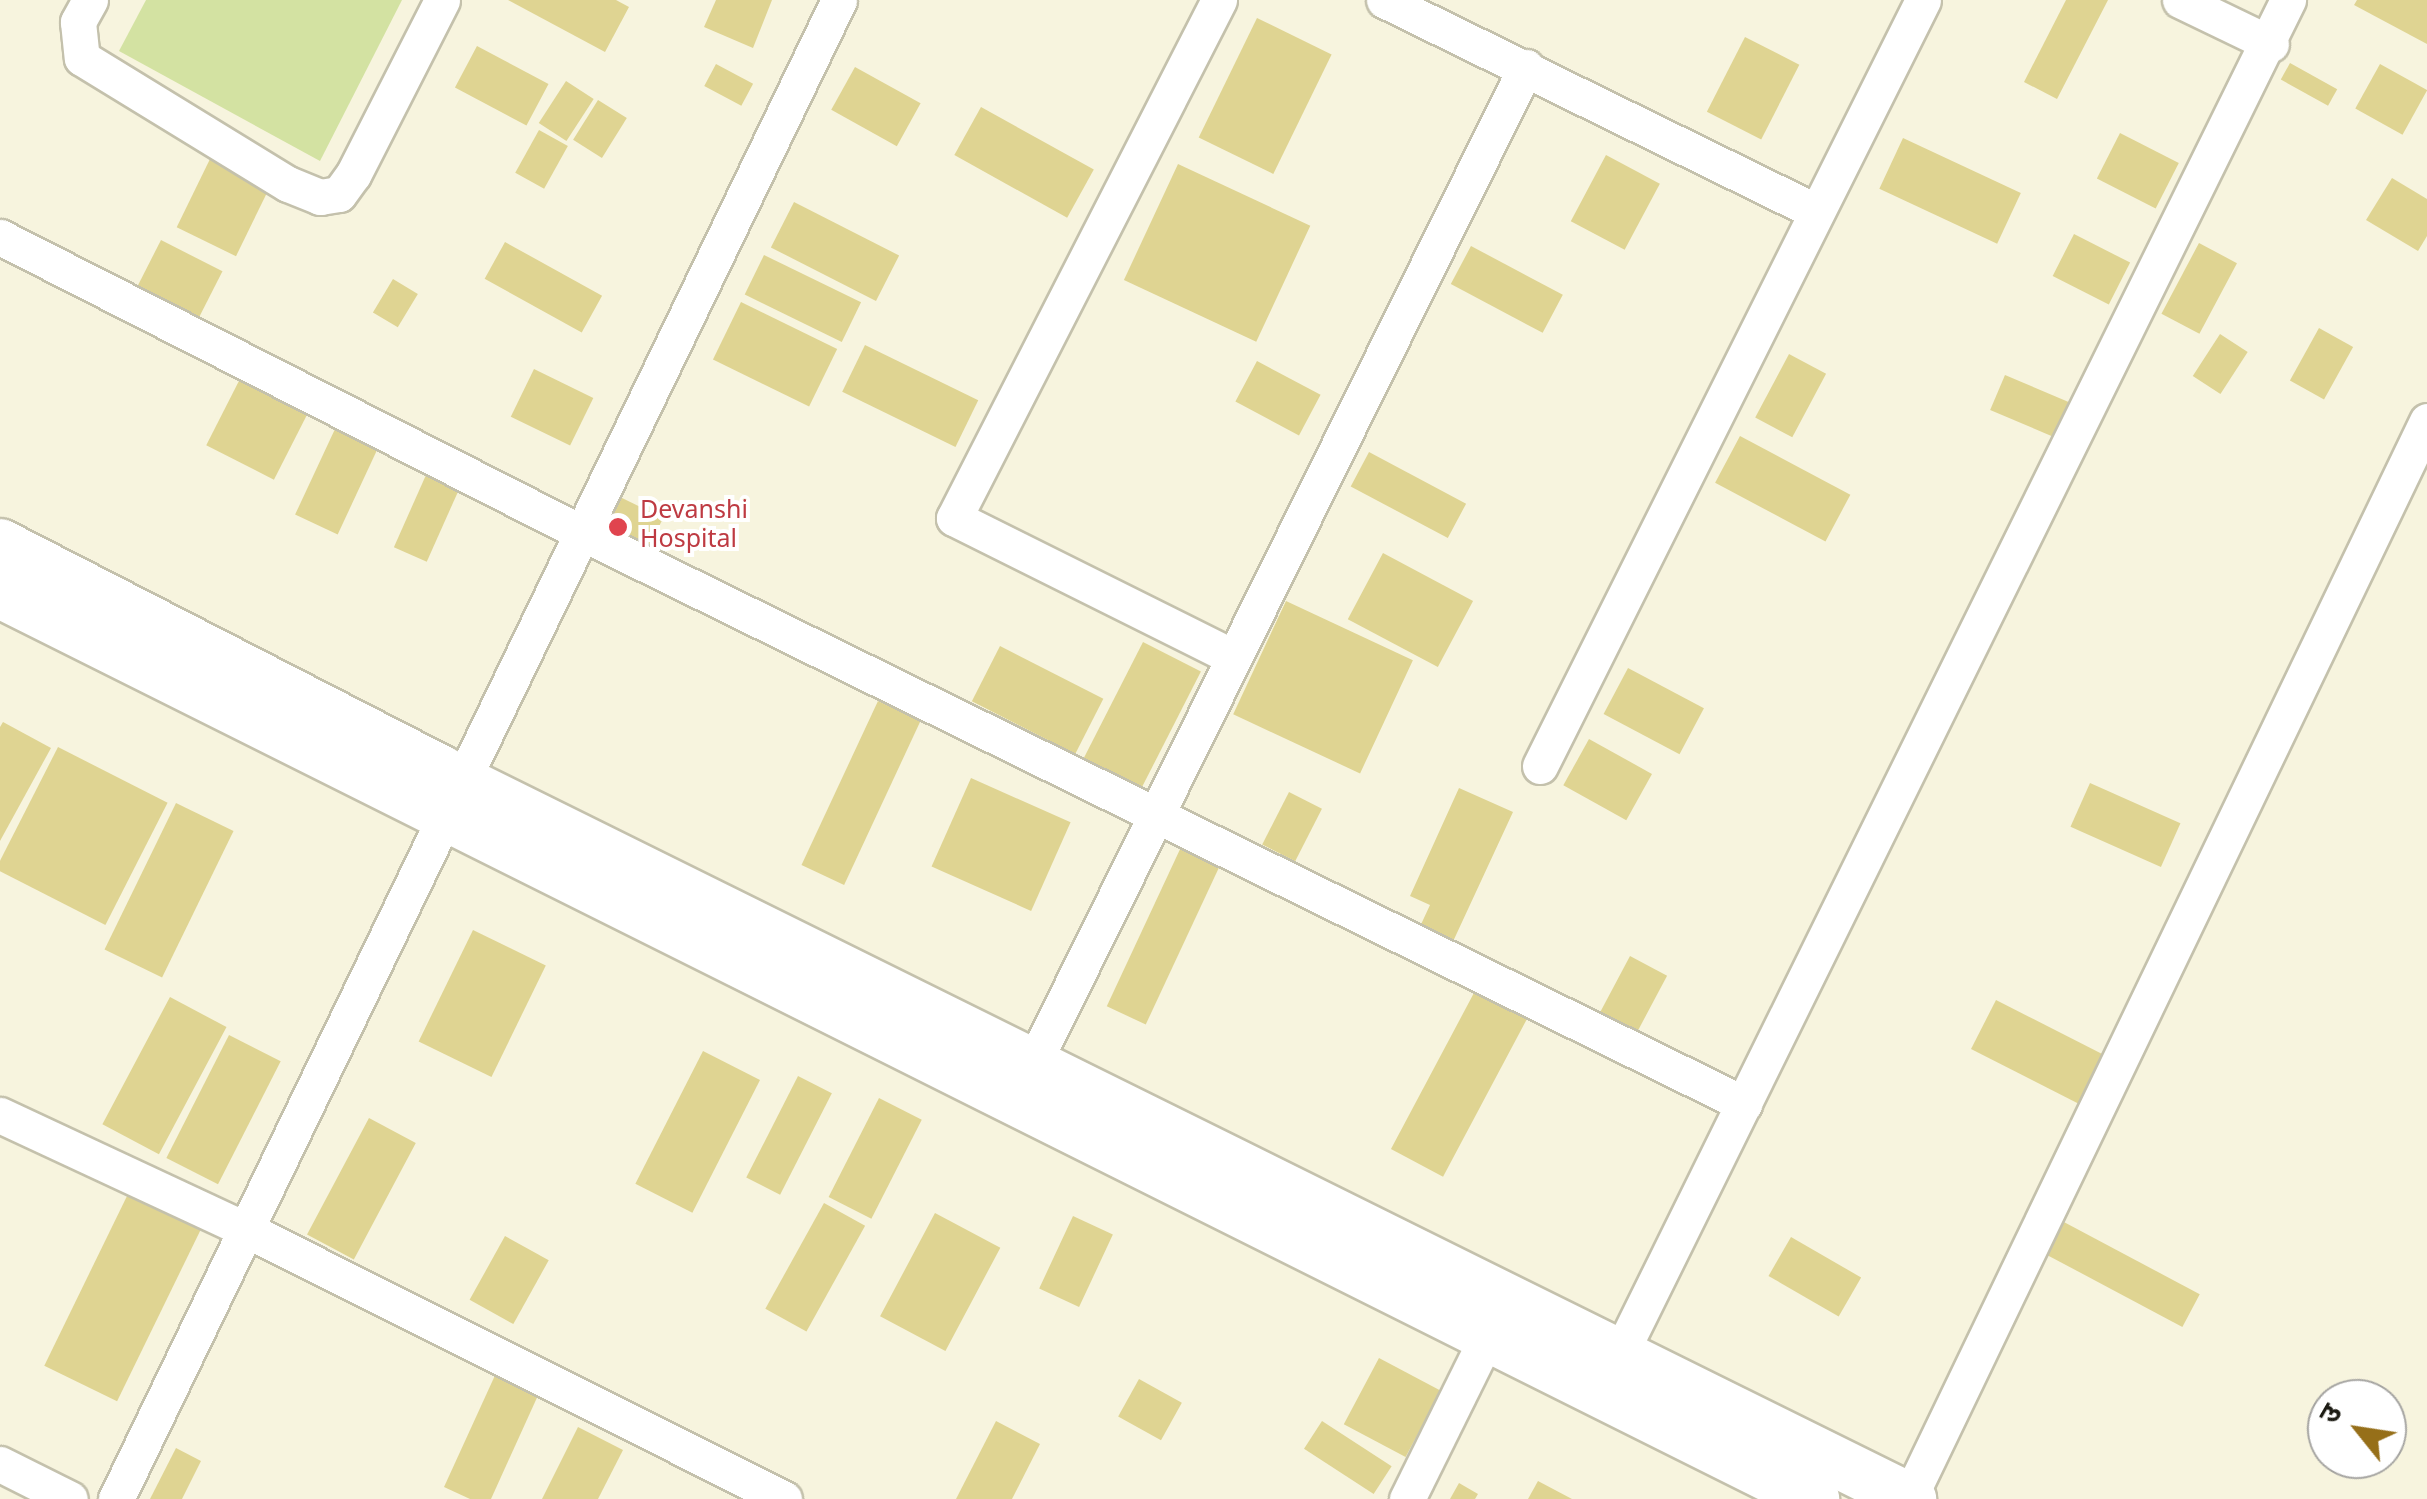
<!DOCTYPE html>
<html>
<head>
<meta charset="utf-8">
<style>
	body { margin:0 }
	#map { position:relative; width:2427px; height:1499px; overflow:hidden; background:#f7f4de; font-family:Georgia,"Noto Sans Devanagari",serif }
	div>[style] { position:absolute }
	.green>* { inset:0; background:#d3e2a2 }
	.building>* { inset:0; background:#dfd492; transform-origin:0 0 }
	.roads { filter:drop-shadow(2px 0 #c4c1ac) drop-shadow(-2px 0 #c4c1ac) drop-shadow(0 2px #c4c1ac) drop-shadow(0 -2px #c4c1ac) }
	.street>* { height:35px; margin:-17.5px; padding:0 17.5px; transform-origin:17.5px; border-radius:17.5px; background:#fff }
	.secondary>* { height:50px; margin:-25px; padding:0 25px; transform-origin:25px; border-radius:25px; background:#fff }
	.dots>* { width:28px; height:28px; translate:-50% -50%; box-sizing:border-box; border:5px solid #fff; border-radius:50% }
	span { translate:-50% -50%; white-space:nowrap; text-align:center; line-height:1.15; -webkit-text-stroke:8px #fff; paint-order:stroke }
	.health-label { font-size:25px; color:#be3a42 }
	.left { translate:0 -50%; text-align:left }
	.north { position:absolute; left:2307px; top:1379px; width:100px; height:100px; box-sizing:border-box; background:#fff; border:2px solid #a5a4a1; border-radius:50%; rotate:300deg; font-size:28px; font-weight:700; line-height:40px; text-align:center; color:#1d1c14 }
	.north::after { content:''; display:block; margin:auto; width:35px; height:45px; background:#966f19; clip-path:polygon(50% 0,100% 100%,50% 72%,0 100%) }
</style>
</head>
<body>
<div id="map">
	<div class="green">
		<div style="clip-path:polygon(146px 0,402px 0,320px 161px,119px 51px)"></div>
	</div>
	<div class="building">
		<div style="clip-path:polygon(508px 0,616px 0,629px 7px,605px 52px)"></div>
		<div style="clip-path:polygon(716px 0,772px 0,753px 48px,704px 27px)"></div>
		<div style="clip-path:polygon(2066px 0,2108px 0,2057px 99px,2024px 82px)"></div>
		<div style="clip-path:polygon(2357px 0,2427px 0,2427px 44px,2354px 5px)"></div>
		<div style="left:1257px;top:18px;width:83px;height:133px;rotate:26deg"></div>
		<div style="left:1745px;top:37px;width:61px;height:84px;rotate:27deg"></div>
		<div style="left:477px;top:46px;width:81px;height:47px;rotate:28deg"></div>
		<div style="left:2290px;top:63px;width:54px;height:19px;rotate:29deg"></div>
		<div style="left:716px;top:64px;width:42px;height:25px;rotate:28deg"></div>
		<div style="left:2380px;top:64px;width:54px;height:51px;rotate:29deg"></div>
		<div style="left:855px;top:67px;width:75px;height:49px;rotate:29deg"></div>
		<div style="left:566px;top:81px;width:33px;height:50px;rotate:33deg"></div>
		<div style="left:598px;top:100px;width:34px;height:47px;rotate:32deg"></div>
		<div style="left:981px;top:107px;width:129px;height:55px;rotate:29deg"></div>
		<div style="left:539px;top:130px;width:33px;height:49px;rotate:29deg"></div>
		<div style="left:2120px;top:133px;width:66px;height:51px;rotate:27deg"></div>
		<div style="left:1903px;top:138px;width:130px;height:56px;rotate:25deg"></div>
		<div style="left:1606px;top:155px;width:61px;height:75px;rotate:28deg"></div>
		<div style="left:210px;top:159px;width:66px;height:76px;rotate:26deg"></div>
		<div style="left:1178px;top:164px;width:146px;height:128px;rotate:25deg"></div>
		<div style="clip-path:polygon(2392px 178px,2427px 199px,2427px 236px,2418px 251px,2366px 220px)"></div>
		<div style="left:794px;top:202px;width:118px;height:51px;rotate:27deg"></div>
		<div style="left:2074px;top:234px;width:63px;height:47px;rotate:27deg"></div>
		<div style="left:161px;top:240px;width:69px;height:63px;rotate:27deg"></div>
		<div style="left:505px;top:242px;width:111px;height:42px;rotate:29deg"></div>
		<div style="left:2199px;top:243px;width:43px;height:80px;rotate:28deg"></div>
		<div style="left:1471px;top:246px;width:104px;height:43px;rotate:28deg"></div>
		<div style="left:764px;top:255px;width:108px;height:44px;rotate:26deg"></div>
		<div style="left:393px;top:279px;width:29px;height:39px;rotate:31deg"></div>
		<div style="left:741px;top:302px;width:107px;height:64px;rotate:26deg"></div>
		<div style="left:2319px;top:328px;width:39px;height:60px;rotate:29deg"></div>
		<div style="left:2220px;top:334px;width:33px;height:50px;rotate:33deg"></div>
		<div style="left:865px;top:345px;width:126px;height:52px;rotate:26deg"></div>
		<div style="left:1789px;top:354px;width:42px;height:72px;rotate:28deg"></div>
		<div style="left:1257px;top:361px;width:72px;height:46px;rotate:28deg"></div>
		<div style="left:534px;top:369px;width:66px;height:53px;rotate:26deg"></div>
		<div style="left:243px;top:373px;width:76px;height:81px;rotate:27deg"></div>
		<div style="left:2005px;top:375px;width:71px;height:38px;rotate:23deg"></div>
		<div style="left:342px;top:414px;width:47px;height:111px;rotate:25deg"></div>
		<div style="left:1740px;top:436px;width:125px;height:53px;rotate:28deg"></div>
		<div style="left:1369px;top:452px;width:110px;height:39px;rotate:28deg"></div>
		<div style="left:426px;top:475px;width:36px;height:79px;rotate:24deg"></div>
		<div style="left:620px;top:497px;width:48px;height:47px;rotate:26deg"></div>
		<div style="left:1383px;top:553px;width:102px;height:75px;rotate:28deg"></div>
		<div style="left:1286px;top:601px;width:140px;height:125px;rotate:25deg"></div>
		<div style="left:1143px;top:642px;width:65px;height:132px;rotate:27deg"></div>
		<div style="left:1000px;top:646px;width:116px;height:62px;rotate:27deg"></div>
		<div style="left:1628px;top:668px;width:86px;height:52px;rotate:28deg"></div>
		<div style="left:878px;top:701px;width:47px;height:181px;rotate:25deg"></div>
		<div style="clip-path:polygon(3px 722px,51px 748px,0 841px,0 727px)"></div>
		<div style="left:1589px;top:739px;width:72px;height:53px;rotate:29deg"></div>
		<div style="left:58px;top:747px;width:123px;height:137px;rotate:27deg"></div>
		<div style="left:971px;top:778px;width:109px;height:97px;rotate:24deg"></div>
		<div style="left:2090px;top:783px;width:99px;height:48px;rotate:24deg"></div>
		<div style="clip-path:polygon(1459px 788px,1513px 812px,1450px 948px,1417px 933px,1430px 905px,1410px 896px)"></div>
		<div style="left:1289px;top:792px;width:37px;height:59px;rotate:27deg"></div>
		<div style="left:176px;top:803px;width:64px;height:163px;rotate:26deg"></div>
		<div style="left:1182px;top:845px;width:43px;height:178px;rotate:25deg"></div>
		<div style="left:473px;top:930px;width:81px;height:124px;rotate:26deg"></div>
		<div style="left:1630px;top:956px;width:42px;height:67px;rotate:28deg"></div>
		<div style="left:1475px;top:991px;width:59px;height:179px;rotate:28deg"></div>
		<div style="left:170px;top:997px;width:64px;height:144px;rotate:28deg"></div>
		<div style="left:1996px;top:1000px;width:123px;height:55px;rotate:27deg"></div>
		<div style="left:229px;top:1035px;width:58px;height:138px;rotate:27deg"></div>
		<div style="left:703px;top:1051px;width:64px;height:149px;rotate:27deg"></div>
		<div style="left:798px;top:1076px;width:38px;height:114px;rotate:27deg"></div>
		<div style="left:879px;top:1098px;width:48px;height:111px;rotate:27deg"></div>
		<div style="left:369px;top:1118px;width:53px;height:132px;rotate:28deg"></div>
		<div style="left:128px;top:1194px;width:81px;height:191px;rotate:26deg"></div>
		<div style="left:824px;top:1203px;width:47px;height:121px;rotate:29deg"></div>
		<div style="left:935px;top:1213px;width:74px;height:117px;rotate:28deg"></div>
		<div style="left:1073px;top:1216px;width:44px;height:80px;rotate:25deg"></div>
		<div style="left:2062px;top:1221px;width:156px;height:37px;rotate:28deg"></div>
		<div style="left:505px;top:1236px;width:50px;height:73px;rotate:29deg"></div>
		<div style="left:1791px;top:1237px;width:81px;height:45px;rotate:30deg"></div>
		<div style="left:1379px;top:1358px;width:70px;height:75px;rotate:28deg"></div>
		<div style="clip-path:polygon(497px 1371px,540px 1391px,491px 1499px,470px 1499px,444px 1487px)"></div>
		<div style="left:1139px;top:1379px;width:49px;height:43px;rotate:29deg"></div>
		<div style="clip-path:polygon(996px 1421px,1040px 1444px,1012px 1499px,956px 1499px)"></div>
		<div style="left:1322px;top:1421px;width:83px;height:33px;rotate:33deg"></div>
		<div style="clip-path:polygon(578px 1427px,623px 1450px,598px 1499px,542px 1499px)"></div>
		<div style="clip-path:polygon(176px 1448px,201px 1461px,182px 1499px,150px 1499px)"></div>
		<div style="clip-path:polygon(1538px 1481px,1572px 1499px,1528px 1499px)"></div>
		<div style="clip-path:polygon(1459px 1483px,1478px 1494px,1475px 1499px,1450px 1499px)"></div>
	</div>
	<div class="roads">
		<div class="street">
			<div style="left:90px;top:0;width:25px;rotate:119deg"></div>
			<div style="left:78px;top:22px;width:36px;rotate:84deg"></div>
			<div style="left:82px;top:58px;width:241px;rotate:31.5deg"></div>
			<div style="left:288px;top:184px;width:35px;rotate:22deg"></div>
			<div style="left:320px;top:197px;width:19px;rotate:-9deg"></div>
			<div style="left:339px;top:194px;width:24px;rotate:-54deg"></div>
			<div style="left:353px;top:175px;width:196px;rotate:-63deg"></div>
			<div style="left:1219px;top:0;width:582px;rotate:117.09deg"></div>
			<div style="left:954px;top:518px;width:312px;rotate:26.5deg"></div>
			<div style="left:1384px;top:0;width:482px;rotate:26.1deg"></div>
			<div style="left:2180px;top:0;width:101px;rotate:25.8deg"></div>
			<div style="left:0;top:237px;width:651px;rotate:26.96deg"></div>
			<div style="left:580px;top:532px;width:1297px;rotate:26.17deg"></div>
			<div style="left:1540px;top:766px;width:856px;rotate:-63.43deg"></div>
			<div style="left:1034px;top:1062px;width:1110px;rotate:-63.69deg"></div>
			<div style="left:0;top:1115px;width:270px;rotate:25deg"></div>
			<div style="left:245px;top:1229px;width:603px;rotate:26.61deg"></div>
			<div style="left:1620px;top:1354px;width:1510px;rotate:-63.74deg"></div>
			<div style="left:0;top:1464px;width:78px;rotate:26.6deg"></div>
			<div style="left:1909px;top:1498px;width:1195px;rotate:-64.31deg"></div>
			<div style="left:116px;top:1499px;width:1664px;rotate:-64.25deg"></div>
			<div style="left:1407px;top:1499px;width:183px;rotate:-63.7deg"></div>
		</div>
		<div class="secondary">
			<div style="left:0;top:544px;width:494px;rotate:27.2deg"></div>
			<div style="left:439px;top:770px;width:1643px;rotate:26.35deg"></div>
			<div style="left:0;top:593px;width:2028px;rotate:26.54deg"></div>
		</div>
	</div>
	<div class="dots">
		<div style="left:618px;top:527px;background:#e0444e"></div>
	</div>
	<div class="health-label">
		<span class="left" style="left:640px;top:527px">Devanshi<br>Hospital</span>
	</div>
	<div class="north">उ</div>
</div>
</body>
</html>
